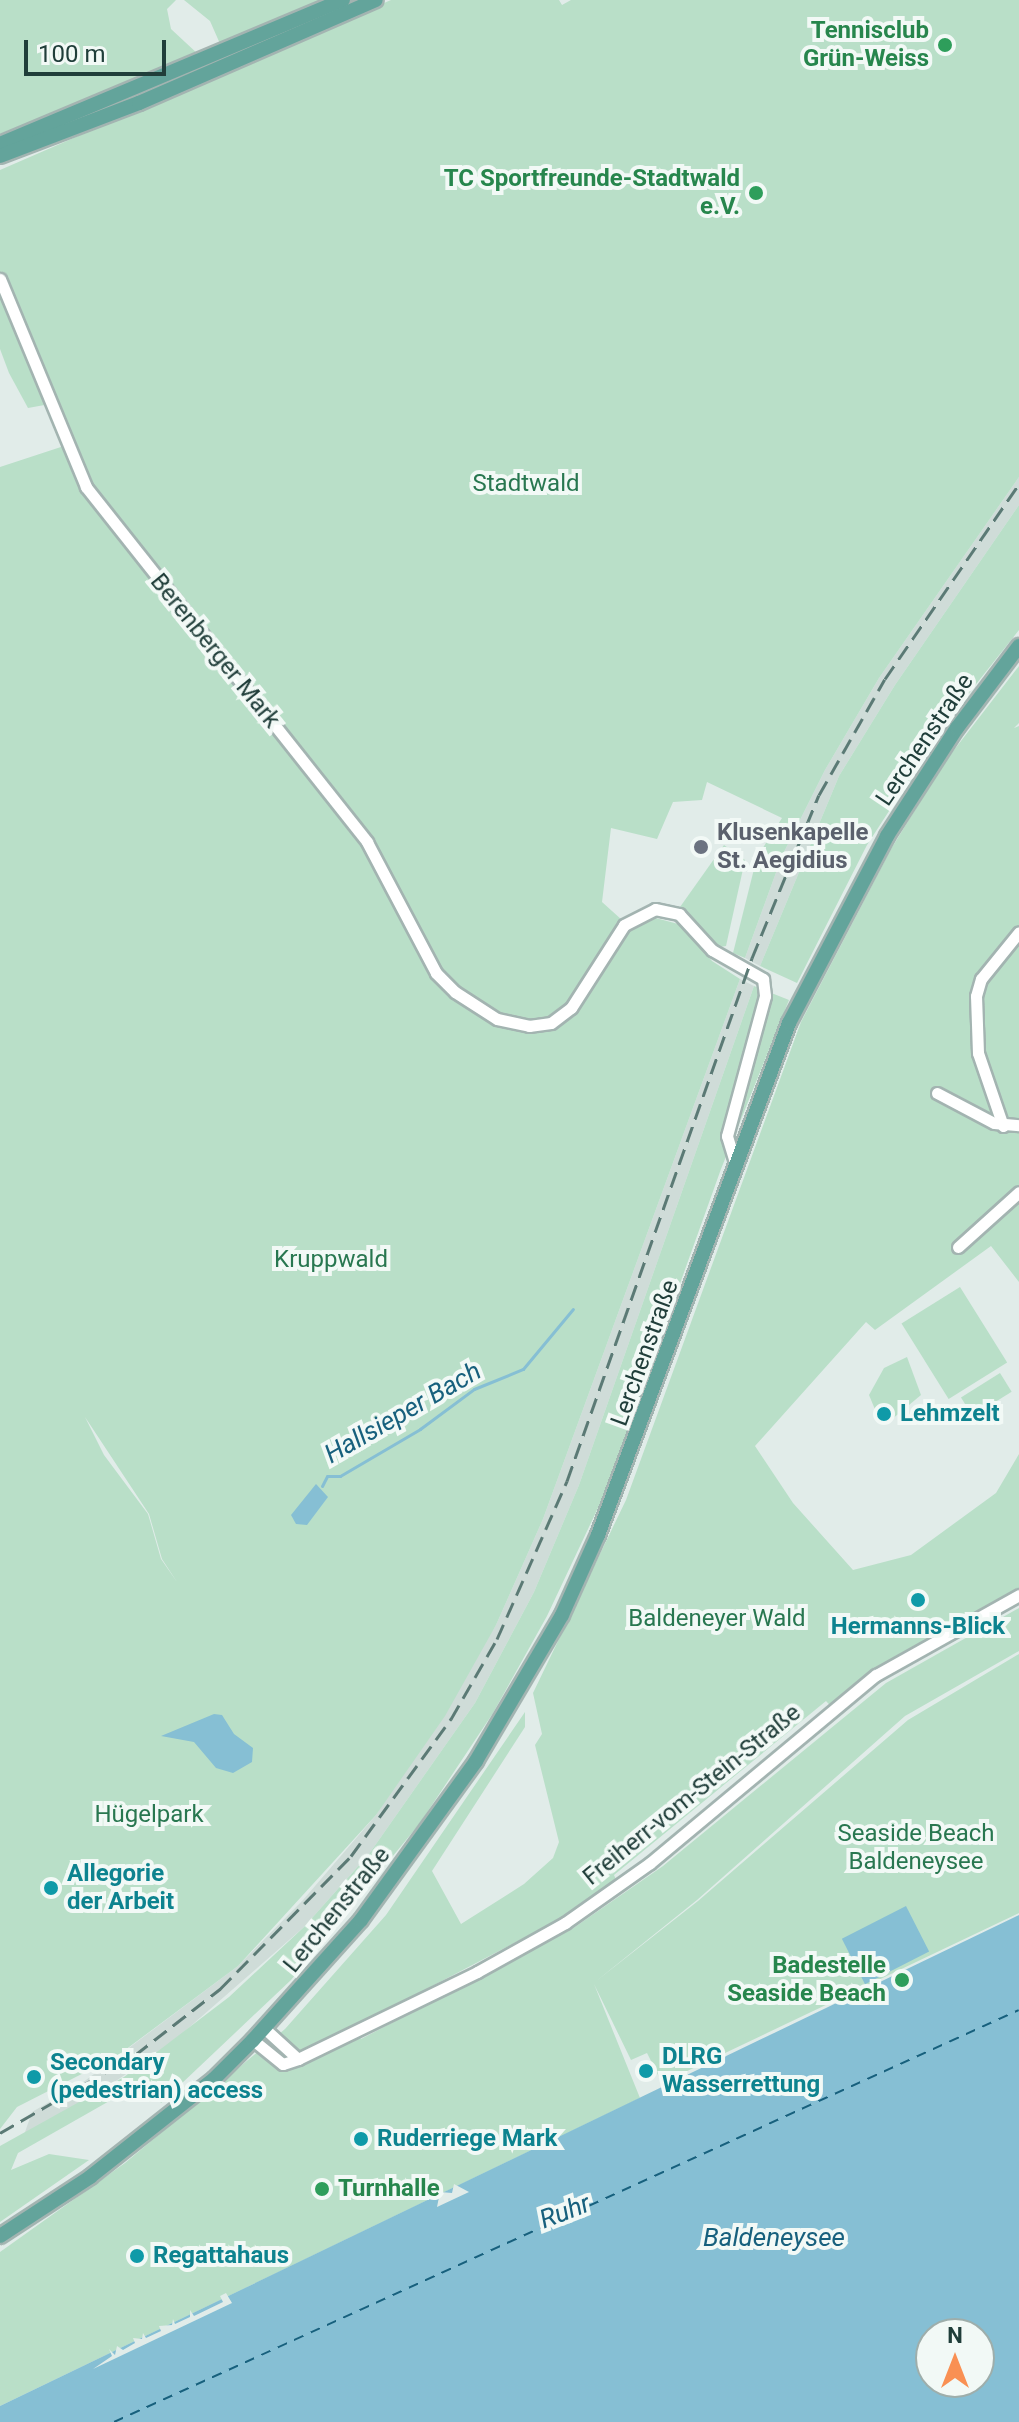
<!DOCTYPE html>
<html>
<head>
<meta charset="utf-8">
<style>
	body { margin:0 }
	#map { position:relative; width:1019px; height:2422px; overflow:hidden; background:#e1ece9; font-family:Roboto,sans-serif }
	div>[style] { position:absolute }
	.built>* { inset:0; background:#cfdcd8 }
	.green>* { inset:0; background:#b9dfc8; transform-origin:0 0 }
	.water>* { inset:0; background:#86bfd4; transform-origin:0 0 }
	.pier>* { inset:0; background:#e1ece9 }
	.stream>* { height:3px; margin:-1.5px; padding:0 1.5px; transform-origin:1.5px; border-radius:1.5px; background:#86bfd4 }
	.ferry>* { height:2px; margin-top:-1px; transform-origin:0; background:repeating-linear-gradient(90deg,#17607d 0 10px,transparent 0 18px) }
	.roads { filter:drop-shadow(2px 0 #a3b4b1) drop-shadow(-2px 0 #a3b4b1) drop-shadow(0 2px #a3b4b1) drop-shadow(0 -2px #a3b4b1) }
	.minor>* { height:11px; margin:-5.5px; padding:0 5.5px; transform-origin:5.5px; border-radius:5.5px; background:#fff }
	.major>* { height:14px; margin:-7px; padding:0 7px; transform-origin:7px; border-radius:7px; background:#63a49b }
	.rail>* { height:3px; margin-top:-1.5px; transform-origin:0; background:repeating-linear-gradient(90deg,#5b7a75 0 16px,transparent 0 24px) }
	.dots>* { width:22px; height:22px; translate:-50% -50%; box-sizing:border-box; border:4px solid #f2f9f6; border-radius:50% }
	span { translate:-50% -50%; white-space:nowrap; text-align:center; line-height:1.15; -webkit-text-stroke:8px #f2f9f6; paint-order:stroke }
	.leisure-label { font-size:24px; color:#27864d; font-weight:700 }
	.right { translate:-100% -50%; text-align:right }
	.left { translate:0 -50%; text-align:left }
	.park-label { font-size:24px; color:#287750 }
	.street-label { font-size:24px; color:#203e3a }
	.worship-label { font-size:24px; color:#5b616d; font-weight:700 }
	.culture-label { font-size:24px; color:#0d838f; font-weight:700 }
	.water-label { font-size:26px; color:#17607d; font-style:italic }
	.north { position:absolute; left:915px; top:2318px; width:80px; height:80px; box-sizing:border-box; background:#f2f9f6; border:2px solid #9eaeab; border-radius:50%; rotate:0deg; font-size:22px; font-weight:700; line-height:32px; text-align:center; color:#203e3a }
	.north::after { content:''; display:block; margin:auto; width:28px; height:36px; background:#f99053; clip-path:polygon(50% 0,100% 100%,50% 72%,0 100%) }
	.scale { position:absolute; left:24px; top:40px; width:142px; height:36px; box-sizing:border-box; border:4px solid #203e3a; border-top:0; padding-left:10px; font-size:24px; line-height:28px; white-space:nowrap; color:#203e3a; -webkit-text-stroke:6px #f2f9f6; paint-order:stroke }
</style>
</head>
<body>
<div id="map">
	<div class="built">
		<div style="clip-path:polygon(1019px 477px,1019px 505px,895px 685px,839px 776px,760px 966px,745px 958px,782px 856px,825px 770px,879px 678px)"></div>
		<div style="clip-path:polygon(740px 979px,754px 986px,579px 1485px,534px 1592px,475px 1703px,369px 1854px,304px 1927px,169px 2045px,70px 2112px,24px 2135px,32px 2112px,82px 2083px,238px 1966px,303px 1900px,376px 1815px,496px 1625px,543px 1519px)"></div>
	</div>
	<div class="green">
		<div style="clip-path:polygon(0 0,176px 0,167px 9px,171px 29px,199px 55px,0 134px)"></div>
		<div style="clip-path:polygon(184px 0,324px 0,221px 46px,210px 21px)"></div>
		<div style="clip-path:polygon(evenodd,391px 0,559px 0,562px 5px,571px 0,1019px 0,1019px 477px,879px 678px,825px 770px,782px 856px,745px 958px,733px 953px,757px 857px,782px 818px,707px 782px,702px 800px,673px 802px,657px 839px,611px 828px,602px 902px,622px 920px,567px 1007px,553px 1018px,521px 1022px,466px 996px,439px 970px,364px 843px,436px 976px,497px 1021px,559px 1022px,576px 1012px,631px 927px,648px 916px,682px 925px,712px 961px,740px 979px,543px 1519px,496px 1625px,445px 1716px,376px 1815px,238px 1966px,117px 2056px,17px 2107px,0 2129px,0 467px,67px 445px,89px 485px,0 277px,0 170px,391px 0,85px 1417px,149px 1514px,162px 1559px,177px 1582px,161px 1559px,148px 1514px,104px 1455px,85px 1417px)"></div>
		<div style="clip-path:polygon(0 293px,50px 404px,28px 408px,9px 373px,0 349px)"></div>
		<div style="clip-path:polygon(1019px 505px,1019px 630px,950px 717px,867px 845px,797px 983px,760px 966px,839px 776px,895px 685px)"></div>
		<div style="clip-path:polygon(1019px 666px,1019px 723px,1014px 728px,1019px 726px,1019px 1282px,991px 1246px,875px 1330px,866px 1322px,755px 1446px,793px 1503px,853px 1570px,911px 1555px,996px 1493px,1019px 1454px,1019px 1600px,921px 1653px,836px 1712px,826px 1701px,614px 1875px,617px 1882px,566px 1916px,354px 2027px,361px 2039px,572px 1929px,663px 1866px,886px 1683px,1019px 1608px,1019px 1651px,905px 1716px,697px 1900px,595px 1982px,698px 1901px,908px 1720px,1019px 1654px,1019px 1913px,662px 2083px,647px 2053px,631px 2060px,594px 1984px,640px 2098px,0 2406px,0 2252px,125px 2163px,285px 2029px,386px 1915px,525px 1712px,525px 1727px,432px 1871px,461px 1924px,524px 1884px,553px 1858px,559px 1842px,535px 1745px,542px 1734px,533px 1693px,626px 1500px,801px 1022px,891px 849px,944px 763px)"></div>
		<div style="clip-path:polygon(724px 845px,745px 860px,726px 946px,720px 947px,680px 907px)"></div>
		<div style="clip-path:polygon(754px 986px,789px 1000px,721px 1169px,605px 1493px,547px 1616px,493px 1713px,420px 1823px,291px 1980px,161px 2103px,148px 2079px,18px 2153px,11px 2170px,49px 2154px,89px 2160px,0 2222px,0 2146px,124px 2077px,229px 1997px,304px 1927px,369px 1854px,475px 1703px,534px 1592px,579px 1485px)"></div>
		<div style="left:960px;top:1287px;width:89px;height:69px;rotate:58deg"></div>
		<div style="clip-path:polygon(907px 1357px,921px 1395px,891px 1420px,879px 1419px,869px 1395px,884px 1368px)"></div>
		<div style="left:1000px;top:1373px;width:22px;height:46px;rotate:58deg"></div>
	</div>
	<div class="water">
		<div style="clip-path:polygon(316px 1484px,328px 1497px,307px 1525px,296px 1524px,291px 1515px)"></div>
		<div style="clip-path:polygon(214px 1714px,222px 1715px,234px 1734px,253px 1748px,252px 1762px,233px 1773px,216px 1768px,194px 1742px,161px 1736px)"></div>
		<div style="left:906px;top:1906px;width:51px;height:72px;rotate:63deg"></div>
		<div style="clip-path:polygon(evenodd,1019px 1915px,1019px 2422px,0 2422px,0 2406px,1019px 1915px,931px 2334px,979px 2334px,979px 2382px,931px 2382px,931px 2334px)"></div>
	</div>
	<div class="pier">
		<div style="clip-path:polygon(454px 2184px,469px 2192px,437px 2207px,440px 2192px,452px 2193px)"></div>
		<div style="clip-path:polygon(226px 2293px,232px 2303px,93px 2369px,112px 2356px,109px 2349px,115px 2355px,117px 2346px,123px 2350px,135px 2343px,133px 2338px,142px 2339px,143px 2333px,146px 2338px,161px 2331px,159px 2326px,172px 2325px,173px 2319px,175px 2324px,190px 2317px,190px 2310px,194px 2316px,223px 2302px,220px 2296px)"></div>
	</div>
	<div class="stream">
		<div style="left:322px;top:1486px;width:11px;rotate:-63deg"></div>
		<div style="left:327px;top:1476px;width:13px"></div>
		<div style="left:340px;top:1476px;width:93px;rotate:-30.4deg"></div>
		<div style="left:420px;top:1429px;width:67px;rotate:-36.5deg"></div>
		<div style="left:474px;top:1389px;width:53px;rotate:-22.2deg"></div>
		<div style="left:523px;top:1369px;width:78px;rotate:-50.2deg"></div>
	</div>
	<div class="ferry">
		<div style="left:114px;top:2422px;width:994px;rotate:-24.48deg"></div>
	</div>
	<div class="roads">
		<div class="minor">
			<div style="left:0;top:279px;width:225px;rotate:67.5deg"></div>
			<div style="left:86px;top:487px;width:453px;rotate:51.6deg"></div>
			<div style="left:367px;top:842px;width:148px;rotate:62.2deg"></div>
			<div style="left:436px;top:973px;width:27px;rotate:45deg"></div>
			<div style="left:455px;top:992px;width:50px;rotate:32.7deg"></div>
			<div style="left:497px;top:1019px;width:33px;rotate:12deg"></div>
			<div style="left:529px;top:1026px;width:22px;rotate:-8deg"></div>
			<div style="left:551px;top:1023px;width:25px;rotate:-37deg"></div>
			<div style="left:571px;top:1008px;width:98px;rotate:-57.4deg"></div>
			<div style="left:624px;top:925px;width:35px;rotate:-27deg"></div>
			<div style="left:655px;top:909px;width:25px;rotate:12deg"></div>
			<div style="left:679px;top:914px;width:49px;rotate:47.5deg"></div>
			<div style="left:712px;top:950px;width:59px;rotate:29.6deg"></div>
			<div style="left:763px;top:979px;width:17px;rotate:83deg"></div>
			<div style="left:765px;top:996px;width:145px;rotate:105.2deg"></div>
			<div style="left:727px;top:1136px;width:30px;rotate:73deg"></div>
			<div style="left:937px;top:1093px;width:64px;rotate:27.8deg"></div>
			<div style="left:994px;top:1123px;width:25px;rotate:5deg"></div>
			<div style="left:1003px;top:1126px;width:77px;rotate:-108.9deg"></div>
			<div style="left:978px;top:1053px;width:57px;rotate:-92deg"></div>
			<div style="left:976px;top:996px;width:18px;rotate:-74deg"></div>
			<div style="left:981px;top:979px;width:60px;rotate:-51deg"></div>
			<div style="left:958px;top:1247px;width:82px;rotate:-42deg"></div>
			<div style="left:264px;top:2028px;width:46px;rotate:42.4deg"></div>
			<div style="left:253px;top:2040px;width:38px;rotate:39deg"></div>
			<div style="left:283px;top:2064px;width:16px;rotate:-18deg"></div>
			<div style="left:298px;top:2059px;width:199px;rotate:-25.9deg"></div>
			<div style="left:477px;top:1972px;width:101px;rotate:-29.1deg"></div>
			<div style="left:565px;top:1923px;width:104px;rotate:-35.2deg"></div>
			<div style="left:650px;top:1863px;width:294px;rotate:-39.8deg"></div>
			<div style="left:876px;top:1675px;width:164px;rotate:-29.2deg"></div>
		</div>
		<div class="major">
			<div style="left:0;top:144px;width:372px;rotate:-22.8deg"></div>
			<div style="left:0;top:156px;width:149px;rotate:-20.9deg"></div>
			<div style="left:139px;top:103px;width:258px;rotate:-23.5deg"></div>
			<div style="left:0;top:2236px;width:108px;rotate:-33.2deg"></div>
			<div style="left:90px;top:2177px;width:158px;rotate:-38.3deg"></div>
			<div style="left:214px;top:2079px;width:55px;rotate:-45deg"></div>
			<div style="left:253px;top:2040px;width:161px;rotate:-48deg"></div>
			<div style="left:361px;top:1920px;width:196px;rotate:-54.1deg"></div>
			<div style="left:476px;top:1761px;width:169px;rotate:-59.5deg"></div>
			<div style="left:562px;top:1615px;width:88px;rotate:-65.8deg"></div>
			<div style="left:598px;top:1535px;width:546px;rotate:-69.54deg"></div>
			<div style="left:789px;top:1023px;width:211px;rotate:-62.3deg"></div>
			<div style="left:887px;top:836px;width:129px;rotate:-57.1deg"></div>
			<div style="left:957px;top:728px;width:103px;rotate:-52.9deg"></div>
		</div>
	</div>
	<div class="rail">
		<div style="left:0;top:2133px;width:156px;rotate:-30deg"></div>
		<div style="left:135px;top:2055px;width:108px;rotate:-37.8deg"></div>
		<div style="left:220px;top:1989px;width:187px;rotate:-45.4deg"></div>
		<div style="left:351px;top:1856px;width:170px;rotate:-53.9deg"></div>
		<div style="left:451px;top:1719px;width:92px;rotate:-60.1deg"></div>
		<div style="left:497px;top:1639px;width:173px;rotate:-66.1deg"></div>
		<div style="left:567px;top:1481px;width:555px;rotate:-70.52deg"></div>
		<div style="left:752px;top:958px;width:176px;rotate:-67.7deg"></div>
		<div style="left:819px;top:795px;width:133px;rotate:-60.4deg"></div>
		<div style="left:885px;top:679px;width:237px;rotate:-55.5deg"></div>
	</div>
	<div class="dots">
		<div style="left:945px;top:45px;background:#2e9e5b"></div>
		<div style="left:756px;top:193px;background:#2e9e5b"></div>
		<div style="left:701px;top:847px;background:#6b7280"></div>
		<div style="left:884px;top:1414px;background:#0f9aa8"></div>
		<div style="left:918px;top:1600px;background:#0f9aa8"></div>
		<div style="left:51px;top:1888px;background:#0f9aa8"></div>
		<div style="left:902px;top:1980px;background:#2e9e5b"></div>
		<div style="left:646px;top:2071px;background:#0f9aa8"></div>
		<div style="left:34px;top:2077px;background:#0f9aa8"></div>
		<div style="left:361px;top:2139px;background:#0f9aa8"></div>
		<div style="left:322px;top:2189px;background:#2e9e5b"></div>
		<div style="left:137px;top:2256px;background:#0f9aa8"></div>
	</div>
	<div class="leisure-label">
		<span class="right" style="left:929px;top:45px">Tennisclub<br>Grün-Weiss</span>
		<span class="right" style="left:740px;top:193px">TC Sportfreunde-Stadtwald<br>e.V.</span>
		<span class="right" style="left:886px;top:1980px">Badestelle<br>Seaside Beach</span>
		<span class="left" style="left:338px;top:2189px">Turnhalle</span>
	</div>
	<div class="park-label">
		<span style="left:526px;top:484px">Stadtwald</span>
		<span style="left:331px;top:1260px">Kruppwald</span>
		<span style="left:717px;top:1619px">Baldeneyer Wald</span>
		<span style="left:149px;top:1815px">Hügelpark</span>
		<span style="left:916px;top:1848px">Seaside Beach<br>Baldeneysee</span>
	</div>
	<div class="street-label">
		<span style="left:215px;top:651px;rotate:51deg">Berenberger Mark</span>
		<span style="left:925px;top:740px;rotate:-56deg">Lerchenstraße</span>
		<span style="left:645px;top:1353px;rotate:-70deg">Lerchenstraße</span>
		<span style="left:692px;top:1795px;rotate:-39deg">Freiherr-vom-Stein-Straße</span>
		<span style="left:337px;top:1910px;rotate:-51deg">Lerchenstraße</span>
	</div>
	<div class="worship-label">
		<span class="left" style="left:717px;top:847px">Klusenkapelle<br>St. Aegidius</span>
	</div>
	<div class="culture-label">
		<span class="left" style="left:900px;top:1414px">Lehmzelt</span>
		<span style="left:918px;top:1627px">Hermanns-Blick</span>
		<span class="left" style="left:67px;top:1888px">Allegorie<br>der Arbeit</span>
		<span class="left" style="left:662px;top:2071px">DLRG<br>Wasserrettung</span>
		<span class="left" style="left:50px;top:2077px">Secondary<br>(pedestrian) access</span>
		<span class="left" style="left:377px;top:2139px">Ruderriege Mark</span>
		<span class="left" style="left:153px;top:2256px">Regattahaus</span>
	</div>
	<div class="water-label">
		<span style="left:403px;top:1413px;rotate:-30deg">Hallsieper Bach</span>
		<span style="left:565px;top:2212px;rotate:-21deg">Ruhr</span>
		<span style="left:774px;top:2238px">Baldeneysee</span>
	</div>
	<div class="north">N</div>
	<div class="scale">100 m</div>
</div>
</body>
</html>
